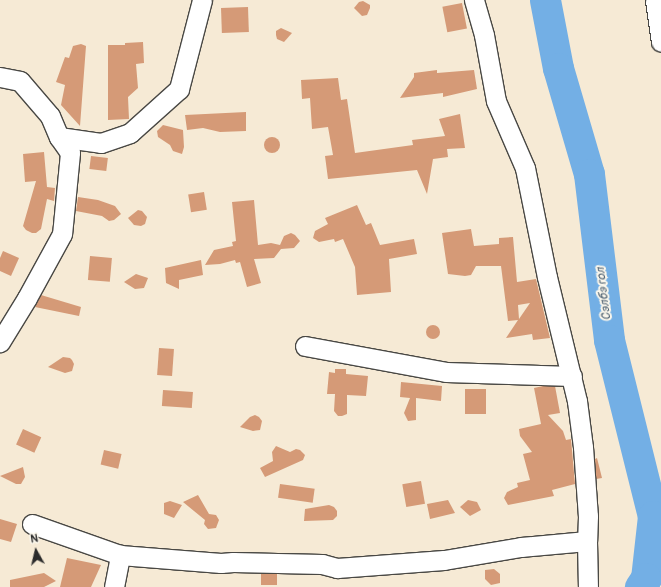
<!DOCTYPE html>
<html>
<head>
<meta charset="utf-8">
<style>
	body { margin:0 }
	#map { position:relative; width:661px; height:587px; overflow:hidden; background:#f6ead5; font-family:Pangolin,sans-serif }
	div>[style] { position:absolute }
	.river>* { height:31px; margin:-15.5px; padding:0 15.5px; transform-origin:15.5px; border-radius:15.5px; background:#73afe5 }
	.building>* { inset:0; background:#d59a77; transform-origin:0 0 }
	.round { border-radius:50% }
	.roads { filter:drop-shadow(1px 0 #494844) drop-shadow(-1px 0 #494844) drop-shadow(0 1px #494844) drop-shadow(0 -1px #494844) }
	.minor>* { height:19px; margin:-9.5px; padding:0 9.5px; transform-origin:9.5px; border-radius:9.5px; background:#fff }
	span { translate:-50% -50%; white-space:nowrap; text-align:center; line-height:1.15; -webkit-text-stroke:4px #fbf7ec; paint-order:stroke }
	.water-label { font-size:12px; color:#44596c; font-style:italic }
	.north { position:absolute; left:16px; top:531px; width:40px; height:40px; -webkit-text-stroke:3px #fbf7ec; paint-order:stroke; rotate:352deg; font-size:11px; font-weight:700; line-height:16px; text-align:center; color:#2b2b2b }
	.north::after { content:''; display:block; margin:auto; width:14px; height:18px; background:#2b2b2b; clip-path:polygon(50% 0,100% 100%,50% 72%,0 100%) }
</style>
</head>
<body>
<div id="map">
	<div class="river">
		<div style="left:545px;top:0;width:69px;rotate:79.2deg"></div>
		<div style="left:558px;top:68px;width:110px;rotate:73.7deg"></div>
		<div style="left:589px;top:174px;width:167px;rotate:83.1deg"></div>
		<div style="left:609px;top:340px;width:181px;rotate:76deg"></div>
		<div style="left:653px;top:516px;width:62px;rotate:96.4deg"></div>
		<div style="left:646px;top:578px;width:11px;rotate:124deg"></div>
	</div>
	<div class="building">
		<div style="clip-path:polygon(363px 1px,370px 5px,370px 8px,367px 15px,362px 16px,354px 8px,359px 2px)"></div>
		<div style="left:462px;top:3px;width:26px;height:20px;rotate:79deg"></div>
		<div style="left:248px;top:7px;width:25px;height:27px;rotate:88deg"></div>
		<div style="clip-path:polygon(281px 28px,292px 33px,284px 42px,277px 39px,276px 35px,276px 31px)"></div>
		<div style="clip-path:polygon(143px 42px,144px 63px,136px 64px,138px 88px,128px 97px,129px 119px,108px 120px,108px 45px,125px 45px,125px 43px)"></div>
		<div style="clip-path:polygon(81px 44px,86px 46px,80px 126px,61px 105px,65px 85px,56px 82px,65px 57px,69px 58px,73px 46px)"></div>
		<div style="clip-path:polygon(437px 70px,437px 73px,474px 70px,477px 89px,443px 97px,443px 93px,400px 98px,414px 77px,414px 73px)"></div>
		<div style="clip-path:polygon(338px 78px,341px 100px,347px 99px,355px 153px,413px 145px,412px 140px,445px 136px,439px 119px,460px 114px,465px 148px,447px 149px,448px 157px,433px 159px,427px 194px,417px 170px,328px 179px,325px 156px,333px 155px,328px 127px,312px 129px,310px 98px,302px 99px,301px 80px)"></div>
		<div style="clip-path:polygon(246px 112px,246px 131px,220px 132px,203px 128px,187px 130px,185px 115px)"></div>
		<div style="clip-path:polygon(163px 125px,183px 130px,184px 147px,182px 154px,173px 151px,170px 145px,158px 137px,157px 131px)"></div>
		<div class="round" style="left:264px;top:137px;width:16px;height:16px"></div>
		<div style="clip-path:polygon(44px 152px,47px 187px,55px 188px,54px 201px,47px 199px,41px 229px,36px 233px,32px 233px,26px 230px,23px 226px,36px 181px,25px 182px,23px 154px)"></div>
		<div style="left:91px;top:156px;width:17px;height:13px;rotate:7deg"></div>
		<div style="left:204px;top:192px;width:18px;height:16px;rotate:81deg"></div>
		<div style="clip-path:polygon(78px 197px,98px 200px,115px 206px,121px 214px,114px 220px,109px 221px,102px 216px,76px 211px)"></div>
		<div style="clip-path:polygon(254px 200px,258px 245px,271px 243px,280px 245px,284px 236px,291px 233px,295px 235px,300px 241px,294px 248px,281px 249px,274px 258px,254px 259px,261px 283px,247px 287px,240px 262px,236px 263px,235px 260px,220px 264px,205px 265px,214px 250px,233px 246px,232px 242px,236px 241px,232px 202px)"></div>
		<div style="clip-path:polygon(357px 205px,366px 225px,371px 223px,380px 245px,414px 239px,417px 254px,389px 259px,391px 292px,357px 295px,355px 267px,343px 239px,335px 242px,334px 239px,319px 242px,313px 238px,315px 231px,328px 224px,325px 218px)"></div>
		<div style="clip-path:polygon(138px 210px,142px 211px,147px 217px,145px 224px,141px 226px,134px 225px,128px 218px)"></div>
		<div style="clip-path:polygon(evenodd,471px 229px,474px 246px,499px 244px,499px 238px,513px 237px,517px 282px,536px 279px,550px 338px,533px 340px,532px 334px,506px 338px,518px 320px,508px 321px,501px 266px,476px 266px,471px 275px,465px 276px,448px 274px,442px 233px,471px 229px,530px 303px,519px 319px,518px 305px,530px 303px)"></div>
		<div style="clip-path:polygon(3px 251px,19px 258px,11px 276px,0 271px,0 258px)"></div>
		<div style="left:90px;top:256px;width:22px;height:24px;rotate:5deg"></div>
		<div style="clip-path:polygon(201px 260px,203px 275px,179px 280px,179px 289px,166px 283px,165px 268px)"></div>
		<div style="clip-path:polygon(136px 274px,148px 278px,144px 288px,135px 289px,124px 282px)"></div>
		<div style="clip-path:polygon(41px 295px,81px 307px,79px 316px,35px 307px)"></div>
		<div class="round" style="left:426px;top:325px;width:14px;height:14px"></div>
		<div style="left:159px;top:348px;width:15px;height:27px;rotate:4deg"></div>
		<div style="clip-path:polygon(63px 357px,70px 358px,72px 360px,74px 364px,72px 371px,65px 373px,48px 367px)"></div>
		<div style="clip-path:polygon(335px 369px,346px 369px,346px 374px,368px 376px,366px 396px,347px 395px,347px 414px,342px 416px,338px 416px,334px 411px,335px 394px,327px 394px,329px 372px,335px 373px)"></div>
		<div style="clip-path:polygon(401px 382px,442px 386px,441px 401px,416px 398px,416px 420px,408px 421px,404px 413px,410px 398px,400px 397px)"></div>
		<div style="clip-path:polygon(543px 386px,555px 386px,560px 413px,548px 415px,563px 431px,566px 440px,571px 439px,575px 484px,552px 490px,554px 496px,508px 505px,504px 498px,507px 492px,518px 487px,517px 483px,530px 480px,523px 454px,532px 452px,520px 436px,519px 429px,541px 424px,534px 388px)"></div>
		<div style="left:465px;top:389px;width:21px;height:25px"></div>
		<div style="left:163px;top:390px;width:30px;height:16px;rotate:4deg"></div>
		<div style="clip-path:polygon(255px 415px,259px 417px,262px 421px,260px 430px,253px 431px,240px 427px,250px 417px)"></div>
		<div style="left:23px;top:429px;width:20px;height:17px;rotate:24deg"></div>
		<div style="clip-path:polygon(276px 446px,290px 452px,296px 449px,300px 450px,305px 455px,303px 460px,265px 477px,260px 468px,273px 461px,272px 452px)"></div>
		<div style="left:104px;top:450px;width:18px;height:15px;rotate:13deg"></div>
		<div style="clip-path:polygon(597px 458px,602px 478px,596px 479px,595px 459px)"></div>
		<div style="clip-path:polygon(23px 467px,25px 477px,21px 484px,16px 484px,0 476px)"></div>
		<div style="left:421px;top:481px;width:23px;height:19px;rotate:80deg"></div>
		<div style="left:280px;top:484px;width:35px;height:14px;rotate:8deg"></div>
		<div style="clip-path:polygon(198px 495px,209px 514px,216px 515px,219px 520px,216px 528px,208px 529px,204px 524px,205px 520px,183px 502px)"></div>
		<div style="clip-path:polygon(448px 500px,455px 513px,430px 519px,427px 504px)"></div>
		<div style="clip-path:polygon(468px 500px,477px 502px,481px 510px,470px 516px,460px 507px)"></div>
		<div style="clip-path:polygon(170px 501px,182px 505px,174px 518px,164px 514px,164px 503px)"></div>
		<div style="clip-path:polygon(329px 505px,334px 507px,337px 511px,337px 516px,333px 520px,304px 521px,305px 509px)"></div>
		<div style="clip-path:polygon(0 519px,17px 524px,11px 542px,0 539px)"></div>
		<div style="clip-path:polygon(67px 558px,101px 565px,91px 587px,60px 587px)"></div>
		<div style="clip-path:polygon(494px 569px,500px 574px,500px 583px,491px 585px,485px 579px,485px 570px)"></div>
		<div style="clip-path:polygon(44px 573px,56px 581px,44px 587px,10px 587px,10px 580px)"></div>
		<div style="left:261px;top:574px;width:16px;height:11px"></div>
	</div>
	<div class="roads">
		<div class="minor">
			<div style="left:474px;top:0;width:36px;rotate:74deg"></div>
			<div style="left:484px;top:35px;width:67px;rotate:79.7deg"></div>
			<div style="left:496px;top:101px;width:73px;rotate:66.6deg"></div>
			<div style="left:525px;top:168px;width:111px;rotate:78.6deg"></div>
			<div style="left:547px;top:277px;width:128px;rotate:76.4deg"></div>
			<div style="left:577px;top:401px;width:46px;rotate:82.6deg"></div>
			<div style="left:583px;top:447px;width:69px;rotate:85.9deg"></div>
			<div style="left:588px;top:516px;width:25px;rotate:92deg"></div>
			<div style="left:587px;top:541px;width:46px;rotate:88.8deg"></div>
			<div style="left:655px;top:0;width:42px;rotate:81.9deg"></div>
			<div style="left:0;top:77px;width:20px;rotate:11deg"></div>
			<div style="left:20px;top:81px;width:46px;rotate:49.4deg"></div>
			<div style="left:50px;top:116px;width:23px;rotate:67deg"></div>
			<div style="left:59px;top:137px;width:19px;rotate:55deg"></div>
			<div style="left:70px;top:153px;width:81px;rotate:95.6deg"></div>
			<div style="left:62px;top:234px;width:73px;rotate:118.7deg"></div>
			<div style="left:27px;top:298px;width:52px;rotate:121.5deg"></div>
			<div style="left:59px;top:137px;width:42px;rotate:8.1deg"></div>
			<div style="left:101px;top:143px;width:31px;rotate:-19deg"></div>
			<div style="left:130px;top:133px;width:66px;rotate:-41.9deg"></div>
			<div style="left:179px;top:89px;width:92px;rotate:-75.5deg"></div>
			<div style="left:305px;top:346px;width:143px;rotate:10.4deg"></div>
			<div style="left:446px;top:372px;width:126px;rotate:1.8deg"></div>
			<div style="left:32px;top:524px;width:93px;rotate:19.4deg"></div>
			<div style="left:114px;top:587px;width:33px;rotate:-79deg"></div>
			<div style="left:120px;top:555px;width:101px;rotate:4.5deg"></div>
			<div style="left:221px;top:563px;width:12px;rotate:-5deg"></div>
			<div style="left:233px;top:562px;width:89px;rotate:1.3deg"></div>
			<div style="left:322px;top:564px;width:16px;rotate:15deg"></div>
			<div style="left:337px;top:568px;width:107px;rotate:-4.3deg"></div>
			<div style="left:444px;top:560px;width:78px;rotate:-9.6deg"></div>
			<div style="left:521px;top:547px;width:66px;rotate:-5.2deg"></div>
		</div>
	</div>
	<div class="water-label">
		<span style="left:604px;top:294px;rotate:-97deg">Сэлбэ гол</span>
	</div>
	<div class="north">N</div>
</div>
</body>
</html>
